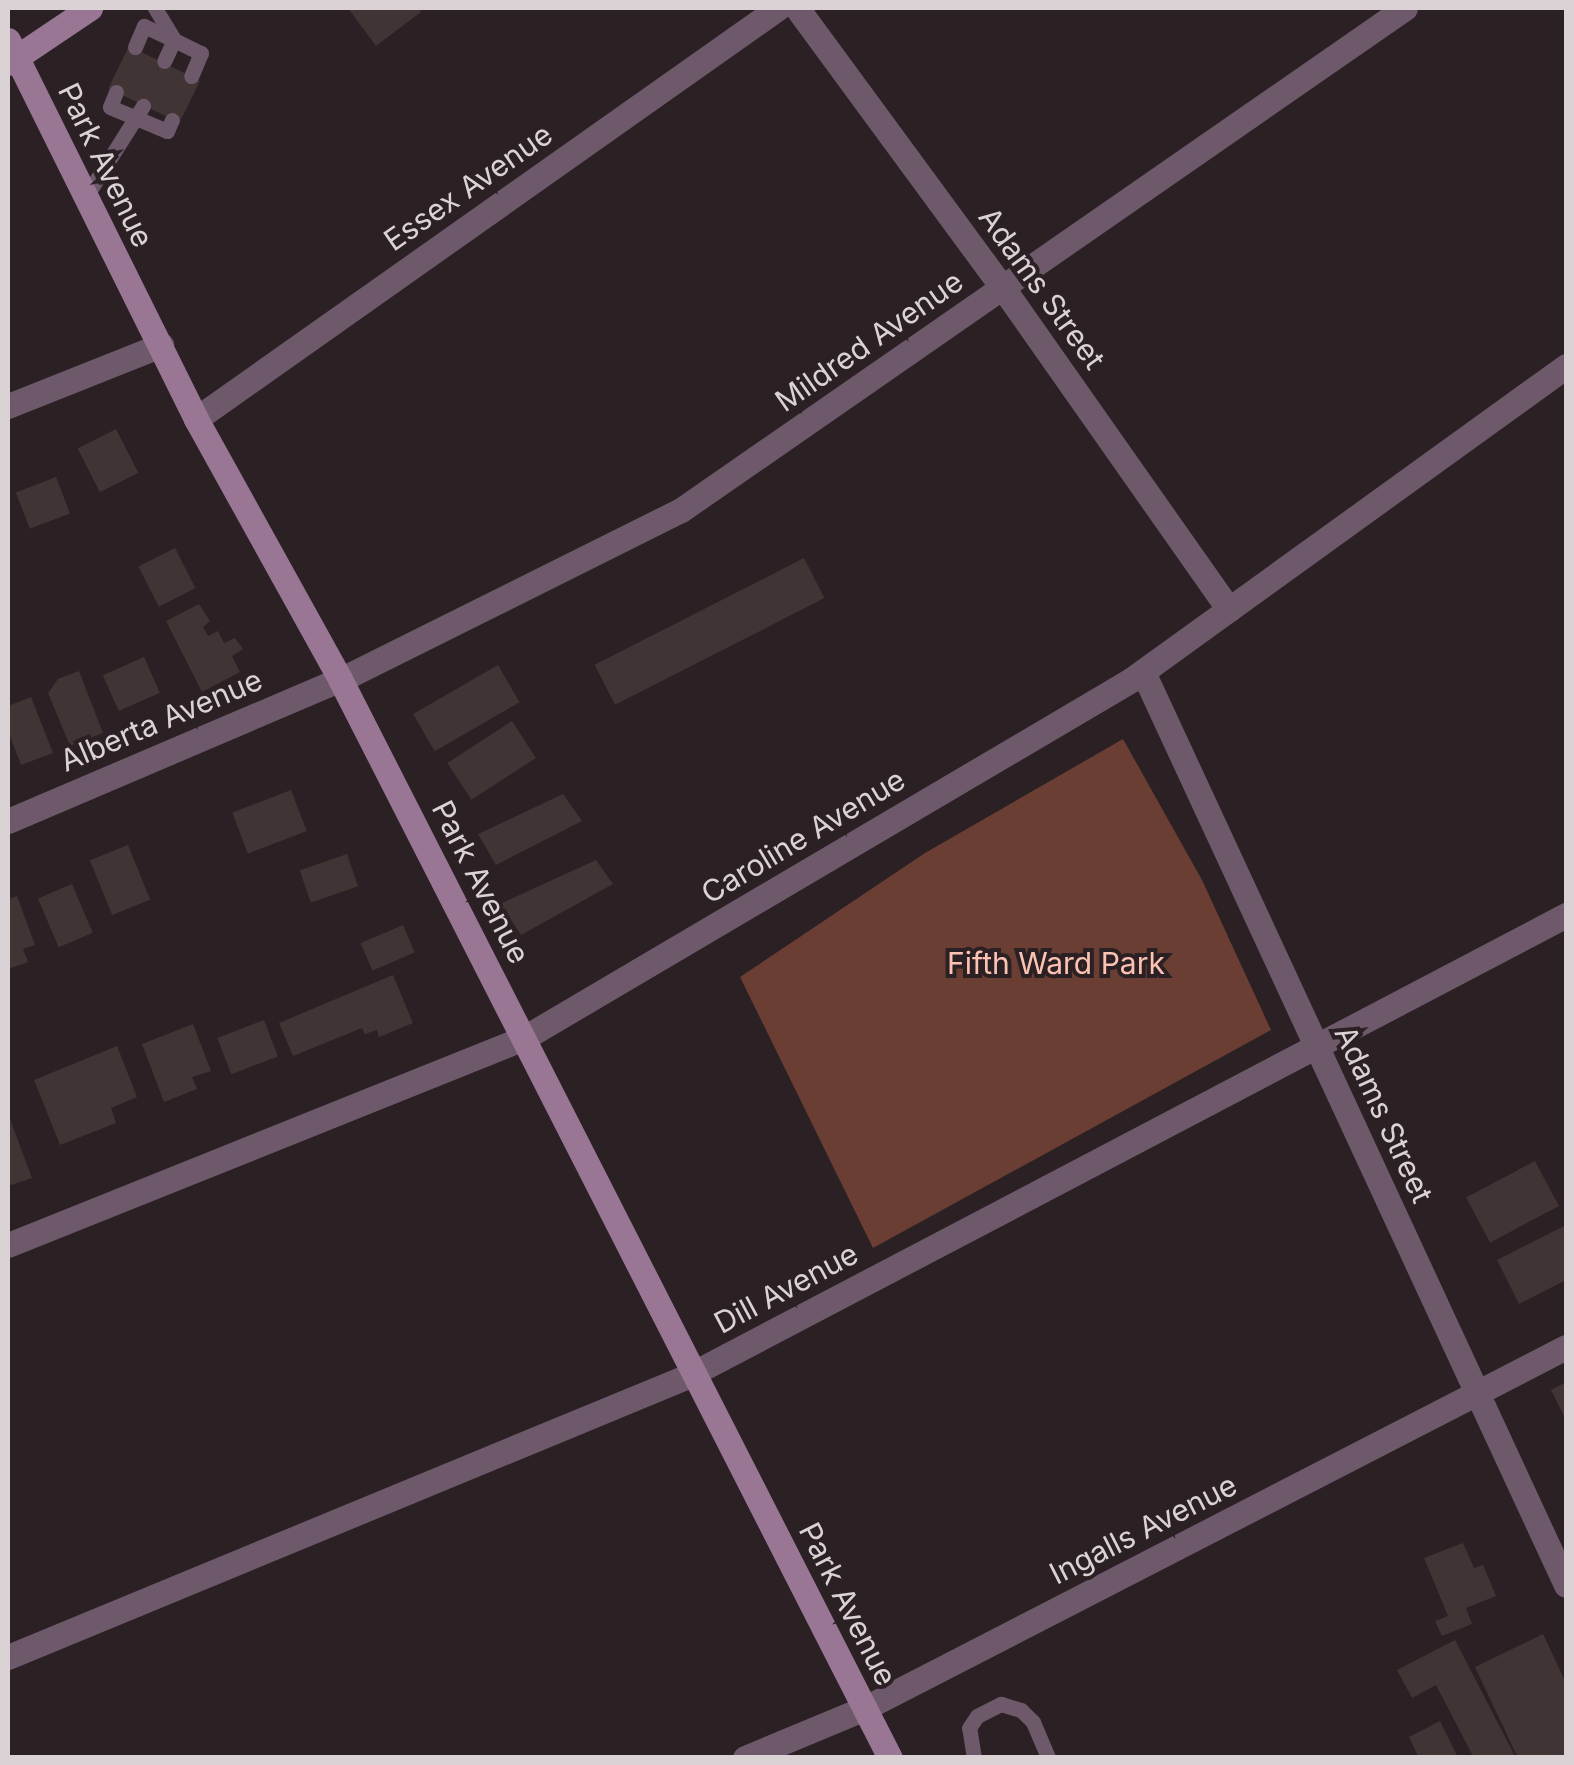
<!DOCTYPE html>
<html>
<head>
<meta charset="utf-8">
<style>
	body { margin:0 }
	#map { position:relative; width:1574px; height:1765px; overflow:hidden; background:#2b2024; font-family:Inter,sans-serif }
	div>[style] { position:absolute }
	.green>* { inset:0; background:#6a3e32 }
	.building>* { inset:0; background:#413435; transform-origin:0 0 }
	.lane>* { height:15px; margin:-7.5px; padding:0 7.5px; transform-origin:7.5px; border-radius:7.5px; background:#6e596b }
	.street>* { height:25px; margin:-12.5px; padding:0 12.5px; transform-origin:12.5px; border-radius:12.5px; background:#6e596b }
	.secondary>* { height:25px; margin:-12.5px; padding:0 12.5px; transform-origin:12.5px; border-radius:12.5px; background:#987694 }
	span { translate:-50% -50%; white-space:nowrap; text-align:center; line-height:1.15; -webkit-text-stroke:8px #2b2024; paint-order:stroke }
	.street-label { font-size:30px; color:#dad2d5 }
	.park-label { font-size:30px; color:#fcc3b3 }
	.frame { position:absolute; inset:0; border:10px solid #dad2d5; pointer-events:none }
</style>
</head>
<body>
<div id="map">
	<div class="green">
		<div style="clip-path:polygon(1123px 739px,1202px 880px,1271px 1030px,873px 1248px,740px 977px,925px 853px)"></div>
	</div>
	<div class="building">
		<div style="clip-path:polygon(348px 8px,418px 8px,421px 12px,376px 46px)"></div>
		<div style="left:129px;top:46px;width:79px;height:47px;rotate:26deg"></div>
		<div style="left:116px;top:429px;width:49px;height:43px;rotate:63deg"></div>
		<div style="left:56px;top:477px;width:39px;height:43px;rotate:69deg"></div>
		<div style="left:175px;top:548px;width:45px;height:41px;rotate:63deg"></div>
		<div style="left:804px;top:558px;width:45px;height:235px;rotate:63deg"></div>
		<div style="clip-path:polygon(199px 604px,210px 621px,203px 627px,208px 636px,218px 631px,224px 643px,235px 638px,243px 649px,232px 656px,240px 672px,202px 692px,166px 621px)"></div>
		<div style="left:144px;top:657px;width:39px;height:45px;rotate:66deg"></div>
		<div style="left:498px;top:665px;width:43px;height:98px;rotate:60deg"></div>
		<div style="clip-path:polygon(79px 671px,103px 733px,70px 746px,48px 693px,58px 679px)"></div>
		<div style="clip-path:polygon(31px 697px,53px 753px,21px 765px,8px 731px,8px 706px)"></div>
		<div style="left:512px;top:721px;width:44px;height:77px;rotate:57deg"></div>
		<div style="left:291px;top:790px;width:44px;height:63px;rotate:69deg"></div>
		<div style="clip-path:polygon(563px 794px,582px 821px,496px 865px,478px 834px)"></div>
		<div style="left:128px;top:845px;width:59px;height:41px;rotate:68deg"></div>
		<div style="left:347px;top:854px;width:34px;height:50px;rotate:71deg"></div>
		<div style="clip-path:polygon(596px 860px,613px 884px,521px 935px,500px 904px)"></div>
		<div style="left:72px;top:884px;width:53px;height:37px;rotate:67deg"></div>
		<div style="clip-path:polygon(17px 896px,35px 945px,23px 949px,28px 962px,8px 969px,8px 899px)"></div>
		<div style="left:403px;top:925px;width:30px;height:46px;rotate:67deg"></div>
		<div style="clip-path:polygon(393px 975px,413px 1023px,379px 1037px,377px 1030px,365px 1034px,362px 1028px,293px 1056px,279px 1023px)"></div>
		<div style="left:264px;top:1020px;width:39px;height:50px;rotate:69deg"></div>
		<div style="clip-path:polygon(193px 1024px,211px 1071px,192px 1077px,197px 1089px,164px 1102px,142px 1044px)"></div>
		<div style="clip-path:polygon(117px 1046px,137px 1097px,111px 1108px,116px 1123px,60px 1145px,34px 1080px)"></div>
		<div style="clip-path:polygon(8px 1114px,32px 1178px,8px 1186px)"></div>
		<div style="left:1535px;top:1161px;width:51px;height:78px;rotate:62deg"></div>
		<div style="clip-path:polygon(1566px 1225px,1566px 1280px,1519px 1304px,1497px 1260px)"></div>
		<div style="clip-path:polygon(1566px 1382px,1566px 1420px,1551px 1390px)"></div>
		<div style="clip-path:polygon(1463px 1543px,1474px 1568px,1483px 1565px,1496px 1596px,1466px 1608px,1472px 1624px,1442px 1636px,1435px 1621px,1448px 1616px,1424px 1558px)"></div>
		<div style="clip-path:polygon(1543px 1634px,1566px 1683px,1566px 1758px,1518px 1758px,1475px 1667px)"></div>
		<div style="clip-path:polygon(1455px 1640px,1516px 1758px,1474px 1758px,1436px 1685px,1412px 1698px,1397px 1670px)"></div>
		<div style="clip-path:polygon(1440px 1721px,1458px 1758px,1419px 1758px,1409px 1737px)"></div>
	</div>
	<div class="lane">
		<div style="left:155px;top:8px;width:37px;rotate:59deg"></div>
		<div style="left:174px;top:40px;width:30px;rotate:26deg"></div>
		<div style="left:201px;top:53px;width:25px;rotate:113deg"></div>
		<div style="left:135px;top:47px;width:23px;rotate:-67deg"></div>
		<div style="left:144px;top:26px;width:33px;rotate:25deg"></div>
		<div style="left:174px;top:40px;width:23px;rotate:115deg"></div>
		<div style="left:116px;top:92px;width:16px;rotate:112deg"></div>
		<div style="left:110px;top:107px;width:62px;rotate:22.8deg"></div>
		<div style="left:167px;top:131px;width:12px;rotate:-66deg"></div>
		<div style="left:85px;top:198px;width:109px;rotate:-57.8deg"></div>
		<div style="left:974px;top:1758px;width:30px;rotate:-99deg"></div>
		<div style="left:969px;top:1728px;width:14px;rotate:-56deg"></div>
		<div style="left:977px;top:1716px;width:27px;rotate:-27deg"></div>
		<div style="left:1001px;top:1704px;width:21px;rotate:17deg"></div>
		<div style="left:1021px;top:1710px;width:17px;rotate:45deg"></div>
		<div style="left:1033px;top:1722px;width:39px;rotate:67deg"></div>
	</div>
	<div class="street">
		<div style="left:797px;top:8px;width:348px;rotate:53.7deg"></div>
		<div style="left:1003px;top:288px;width:393px;rotate:54.9deg"></div>
		<div style="left:8px;top:406px;width:165px;rotate:-21.7deg"></div>
		<div style="left:196px;top:419px;width:712px;rotate:-35.23deg"></div>
		<div style="left:1143px;top:672px;width:1006px;rotate:65.14deg"></div>
		<div style="left:8px;top:821px;width:372px;rotate:-23.1deg"></div>
		<div style="left:350px;top:675px;width:370px;rotate:-26.5deg"></div>
		<div style="left:681px;top:510px;width:881px;rotate:-34.74deg"></div>
		<div style="left:8px;top:1245px;width:556px;rotate:-21.86deg"></div>
		<div style="left:524px;top:1038px;width:705px;rotate:-30.53deg"></div>
		<div style="left:1131px;top:680px;width:536px;rotate:-35.82deg"></div>
		<div style="left:8px;top:1657px;width:736px;rotate:-22.45deg"></div>
		<div style="left:688px;top:1376px;width:992px;rotate:-27.7deg"></div>
		<div style="left:745px;top:1758px;width:130px;rotate:-22.6deg"></div>
		<div style="left:865px;top:1708px;width:788px;rotate:-27.25deg"></div>
	</div>
	<div class="secondary">
		<div style="left:8px;top:40px;width:423px;rotate:63.6deg"></div>
		<div style="left:196px;top:419px;width:297px;rotate:61deg"></div>
		<div style="left:340px;top:679px;width:1211px;rotate:62.99deg"></div>
		<div style="left:8px;top:63px;width:99px;rotate:-33.9deg"></div>
	</div>
	<div class="street-label">
		<span style="left:106px;top:165px;rotate:64deg">Park Avenue</span>
		<span style="left:468px;top:187px;rotate:-35deg">Essex Avenue</span>
		<span style="left:1042px;top:288px;rotate:54deg">Adams Street</span>
		<span style="left:869px;top:341px;rotate:-35deg">Mildred Avenue</span>
		<span style="left:161px;top:720px;rotate:-23deg">Alberta Avenue</span>
		<span style="left:803px;top:836px;rotate:-31deg">Caroline Avenue</span>
		<span style="left:481px;top:882px;rotate:63deg">Park Avenue</span>
		<span style="left:1384px;top:1114px;rotate:65deg">Adams Street</span>
		<span style="left:786px;top:1288px;rotate:-28deg">Dill Avenue</span>
		<span style="left:1143px;top:1529px;rotate:-27deg">Ingalls Avenue</span>
		<span style="left:848px;top:1604px;rotate:63deg">Park Avenue</span>
	</div>
	<div class="park-label">
		<span style="left:1056px;top:963px">Fifth Ward Park</span>
	</div>
	<div class="frame"></div>
</div>
</body>
</html>
